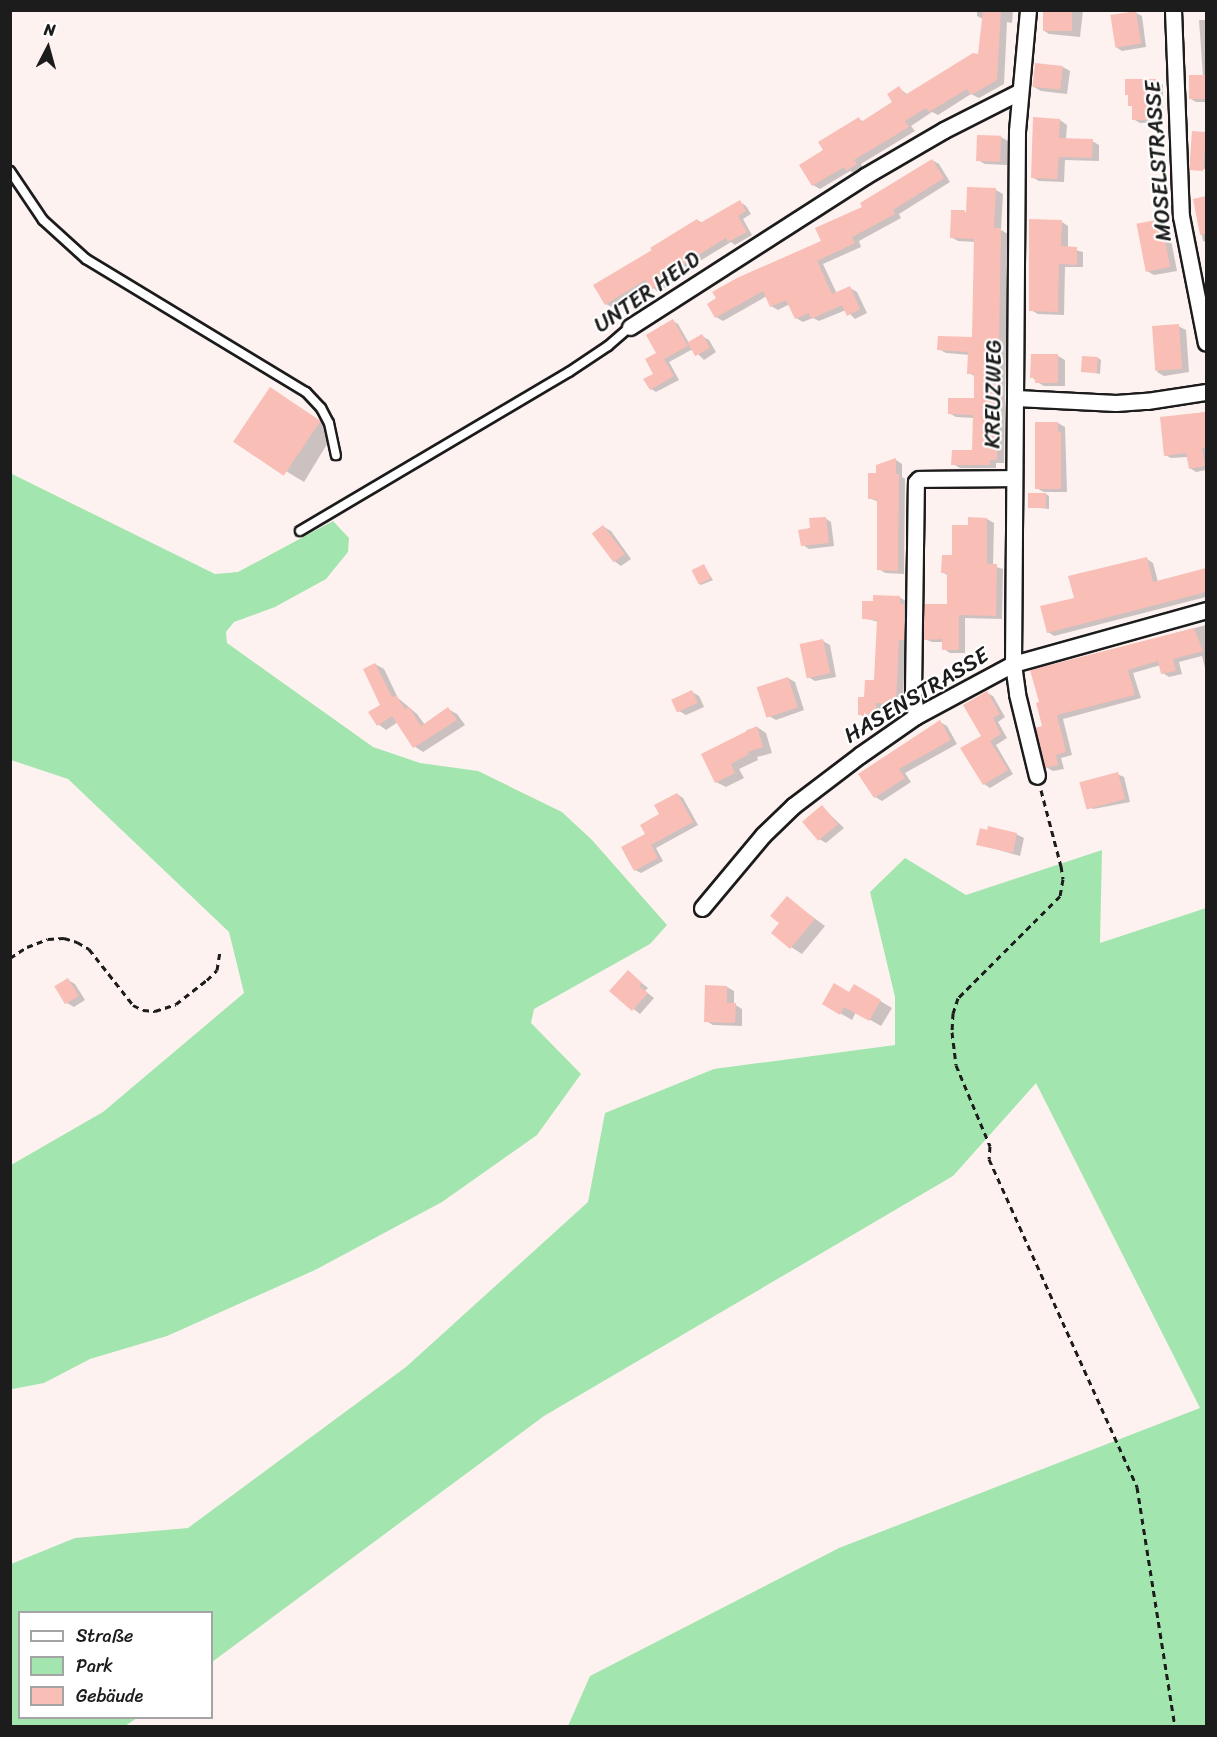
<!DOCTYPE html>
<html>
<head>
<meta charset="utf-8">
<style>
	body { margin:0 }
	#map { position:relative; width:1217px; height:1737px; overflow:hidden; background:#fef2f0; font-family:Sriracha,sans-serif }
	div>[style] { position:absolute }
	.green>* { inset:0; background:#a2e5af }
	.shadow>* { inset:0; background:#0003; transform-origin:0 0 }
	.building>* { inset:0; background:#f9beb5; transform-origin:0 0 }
	.path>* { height:3px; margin-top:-1.5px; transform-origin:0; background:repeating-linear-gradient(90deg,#1c1c1c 0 6px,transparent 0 10.5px) }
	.roads { filter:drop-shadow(2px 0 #1c1c1c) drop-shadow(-2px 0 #1c1c1c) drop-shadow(0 2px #1c1c1c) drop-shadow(0 -2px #1c1c1c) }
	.service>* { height:8px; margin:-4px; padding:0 4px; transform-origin:4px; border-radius:4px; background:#fff }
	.minor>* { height:15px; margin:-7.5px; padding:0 7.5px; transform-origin:7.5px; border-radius:7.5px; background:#fff }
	span { translate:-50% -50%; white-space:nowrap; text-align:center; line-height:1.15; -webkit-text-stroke:4.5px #fff; paint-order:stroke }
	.street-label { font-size:22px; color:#1c1c1c }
	.frame { position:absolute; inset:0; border:12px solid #1c1c1c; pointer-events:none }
	.legend { position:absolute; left:18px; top:1611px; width:195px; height:108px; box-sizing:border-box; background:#fff; border:2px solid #a4a4a4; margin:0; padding:8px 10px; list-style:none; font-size:18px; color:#1c1c1c }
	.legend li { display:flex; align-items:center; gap:12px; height:30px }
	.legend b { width:30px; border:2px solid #a4a4a4 }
	.north { position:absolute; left:18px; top:18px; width:60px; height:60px; -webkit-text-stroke:4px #fff; paint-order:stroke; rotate:6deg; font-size:16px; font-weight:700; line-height:24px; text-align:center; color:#1c1c1c }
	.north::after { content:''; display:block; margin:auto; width:21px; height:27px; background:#1c1c1c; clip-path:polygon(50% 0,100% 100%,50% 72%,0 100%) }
</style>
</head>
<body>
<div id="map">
	<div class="green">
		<div style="clip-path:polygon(10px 473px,215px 574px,238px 572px,333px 521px,349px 538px,348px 552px,326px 579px,275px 607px,234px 622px,226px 632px,227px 643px,373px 747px,420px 763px,478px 771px,562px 812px,592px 840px,667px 925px,650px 944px,534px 1009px,531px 1023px,581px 1074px,537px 1135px,442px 1202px,315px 1270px,167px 1336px,90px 1359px,44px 1383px,13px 1389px,10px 1388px,11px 1165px,103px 1112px,244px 993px,229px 932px,68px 779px,11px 760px)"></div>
		<div style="clip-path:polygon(1102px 850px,1100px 943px,1206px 908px,1206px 1726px,568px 1726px,590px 1676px,839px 1548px,1200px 1408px,1036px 1083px,953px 1176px,544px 1416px,212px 1662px,212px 1612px,20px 1612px,20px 1718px,137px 1718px,125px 1726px,11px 1726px,11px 1564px,75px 1538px,188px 1528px,406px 1367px,588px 1202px,605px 1113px,714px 1069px,895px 1045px,895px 997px,870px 892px,905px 858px,966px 895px)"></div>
	</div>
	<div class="shadow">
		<div style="clip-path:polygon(977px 10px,1013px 10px,1012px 23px,1007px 22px,1004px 84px,979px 98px,971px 94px,938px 115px,932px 112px,911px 126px,915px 131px,861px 164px,863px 168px,854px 173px,850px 171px,820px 189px,813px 185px,825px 151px,859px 119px,864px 122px,895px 102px,899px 88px,908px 95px,979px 55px,983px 19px,977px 16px)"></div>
		<div style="clip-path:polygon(1045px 10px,1083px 10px,1080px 37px,1049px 34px,1043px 30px)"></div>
		<div style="clip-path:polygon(1136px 13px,1142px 16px,1146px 47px,1122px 51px,1116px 47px)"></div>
		<div style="clip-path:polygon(1199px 20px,1206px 20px,1206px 102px,1196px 102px,1189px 98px,1203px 77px)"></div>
		<div style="clip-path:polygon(1063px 67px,1070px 71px,1067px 94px,1041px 91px,1034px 87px)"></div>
		<div style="clip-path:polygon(1155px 81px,1163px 85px,1162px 123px,1140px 123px,1133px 119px,1133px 107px,1130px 105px)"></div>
		<div style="clip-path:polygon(1060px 120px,1067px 125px,1066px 139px,1092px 141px,1099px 145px,1099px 161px,1065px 160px,1064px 182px,1039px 181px,1032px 177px)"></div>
		<div style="left:1193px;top:133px;width:13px;height:36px"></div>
		<div style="clip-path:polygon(1001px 137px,1008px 141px,1007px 165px,985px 164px,978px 160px)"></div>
		<div style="clip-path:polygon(932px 160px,939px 164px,950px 182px,899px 214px,901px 218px,859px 241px,861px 247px,823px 264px,837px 294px,850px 288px,857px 292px,867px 313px,855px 319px,846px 310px,819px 321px,813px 318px,803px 322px,796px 318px,790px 304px,778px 310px,771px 306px,767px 296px,723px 321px,716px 317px,823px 242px,864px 208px)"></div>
		<div style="clip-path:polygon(969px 188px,996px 190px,1003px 194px,1001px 230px,1008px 234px,1004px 463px,996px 463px,996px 468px,960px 468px,953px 464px,973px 452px,974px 418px,956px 417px,949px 413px,975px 400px,976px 377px,969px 373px,970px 355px,946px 353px,939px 349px,973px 338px,976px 242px,958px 241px,951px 237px,967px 214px)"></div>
		<div style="clip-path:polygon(1206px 198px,1206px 242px,1203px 241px,1195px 200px)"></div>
		<div style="clip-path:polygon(740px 202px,746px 206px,751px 214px,743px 219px,752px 235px,735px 245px,731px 242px,672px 278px,674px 282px,658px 292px,650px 285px,612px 307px,606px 304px,654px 251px,697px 220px,703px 223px)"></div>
		<div style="clip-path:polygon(1161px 220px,1168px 225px,1177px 271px,1154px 275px,1147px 271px)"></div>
		<div style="clip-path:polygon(1062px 222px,1068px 226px,1068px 248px,1083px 252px,1083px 267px,1065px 267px,1064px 315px,1038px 314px,1031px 310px)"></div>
		<div style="clip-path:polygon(673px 321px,678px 324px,689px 343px,702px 336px,709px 340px,716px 352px,704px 360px,693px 349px,669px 362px,679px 380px,656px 392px,651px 389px,658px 353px)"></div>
		<div style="clip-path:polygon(1178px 326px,1186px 330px,1189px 372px,1164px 376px,1157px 372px)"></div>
		<div style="clip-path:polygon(1058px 356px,1065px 360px,1065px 386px,1044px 386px,1037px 382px,1032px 377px)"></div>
		<div style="clip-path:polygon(1098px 358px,1101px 360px,1100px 374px,1083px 371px)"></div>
		<div style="clip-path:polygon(285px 398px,335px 431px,304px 482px,238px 442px)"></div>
		<div style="clip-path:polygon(1206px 412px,1206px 470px,1196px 472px,1190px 468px,1188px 457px,1171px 458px,1165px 455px,1161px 418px)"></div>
		<div style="clip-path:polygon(1058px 423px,1065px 427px,1067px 492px,1044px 492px,1036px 488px)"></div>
		<div style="clip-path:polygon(896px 460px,902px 464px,902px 477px,905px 479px,904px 574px,885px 573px,879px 569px,879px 502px,869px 498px,877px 475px)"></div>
		<div style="clip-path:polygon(1046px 494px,1049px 496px,1049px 509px,1030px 507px)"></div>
		<div style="clip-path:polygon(825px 518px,831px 522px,834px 546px,809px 549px,803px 545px,812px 529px)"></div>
		<div style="clip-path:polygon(969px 519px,987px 519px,994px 523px,993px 566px,1003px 569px,1002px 619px,965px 618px,965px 653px,950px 653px,944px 649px,944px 642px,932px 642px,925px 639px,949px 605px,949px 576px,942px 572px,969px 526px)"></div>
		<div style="clip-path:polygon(604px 527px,611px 531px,631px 559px,621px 566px,614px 561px)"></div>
		<div style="clip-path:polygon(1147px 559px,1153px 563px,1158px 582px,1206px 570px,1206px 597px,1054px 636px,1048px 632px,1076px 599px)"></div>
		<div style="clip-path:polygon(704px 566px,713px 580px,701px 585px,698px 583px)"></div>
		<div style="clip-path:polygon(899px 597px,906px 601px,906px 606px,911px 609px,910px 643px,905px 643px,903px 707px,882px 706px,882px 719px,866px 718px,859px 714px,876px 682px,879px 622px,863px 618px)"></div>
		<div style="clip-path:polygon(1206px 625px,1206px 672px,1202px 656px,1179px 662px,1182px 674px,1169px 677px,1163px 673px,1161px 665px,1133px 673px,1141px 698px,1063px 719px,1072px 755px,1061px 758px,1064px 769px,1053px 771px,1046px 767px,1041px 703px,1032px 671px)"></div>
		<div style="clip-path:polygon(823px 641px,830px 645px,836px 677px,815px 681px,808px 677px)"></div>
		<div style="clip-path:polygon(375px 664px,384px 669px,398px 698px,417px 714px,425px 725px,448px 709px,457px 714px,465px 725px,423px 752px,414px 746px,398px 722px,386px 730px,378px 724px,382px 705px)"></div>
		<div style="clip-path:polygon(788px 678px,795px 682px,804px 710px,776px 720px,769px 716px)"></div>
		<div style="clip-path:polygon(692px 692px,699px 696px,704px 707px,686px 715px,679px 711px)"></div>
		<div style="clip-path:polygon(987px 693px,993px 696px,1005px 717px,998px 722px,1007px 738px,996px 745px,1013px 774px,990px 788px,984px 784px)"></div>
		<div style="clip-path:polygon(940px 722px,947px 726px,957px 744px,905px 773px,911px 782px,882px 801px,875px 797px,860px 774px)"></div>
		<div style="clip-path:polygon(757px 727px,766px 733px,772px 753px,757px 757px,758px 760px,739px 769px,744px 778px,726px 787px,716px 782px,747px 730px)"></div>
		<div style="clip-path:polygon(1117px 774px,1124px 777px,1130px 802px,1093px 809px,1087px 805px)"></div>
		<div style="clip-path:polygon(677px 794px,683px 798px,698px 825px,656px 848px,663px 861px,641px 873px,635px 870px,647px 834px)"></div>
		<div style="clip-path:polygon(822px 807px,844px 828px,826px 843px,819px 839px)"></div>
		<div style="clip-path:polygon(1016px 834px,1024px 838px,1020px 856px,978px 844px)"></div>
		<div style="clip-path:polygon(787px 898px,825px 926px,802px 954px,791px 947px,781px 923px)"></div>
		<div style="clip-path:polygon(628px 972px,648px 988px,645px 991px,654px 998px,640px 1014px,611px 991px)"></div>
		<div style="clip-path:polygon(68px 980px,75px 984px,85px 1000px,74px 1007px,67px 1003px)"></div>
		<div style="clip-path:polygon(855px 986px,892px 1008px,881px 1026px,856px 1012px,852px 1020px,824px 1004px,850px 994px)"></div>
		<div style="clip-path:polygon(727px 987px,734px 991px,734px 1004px,742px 1009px,742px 1026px,713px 1025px,706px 1021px)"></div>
	</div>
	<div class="building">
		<div style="clip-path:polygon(983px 10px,1001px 10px,997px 80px,971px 95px,967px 89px,929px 112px,926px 108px,905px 121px,909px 127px,854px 160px,857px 164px,846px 171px,844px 167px,812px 186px,799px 165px,823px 150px,818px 142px,859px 117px,861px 122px,892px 102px,887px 94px,899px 86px,905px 95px,973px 53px,978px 54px)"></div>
		<div style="left:1043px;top:10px;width:29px;height:21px"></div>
		<div style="left:1136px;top:11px;width:33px;height:26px;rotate:81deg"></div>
		<div style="left:1035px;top:63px;width:28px;height:24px;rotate:6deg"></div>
		<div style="left:1189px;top:75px;width:17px;height:24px"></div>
		<div style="clip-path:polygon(1125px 79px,1156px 79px,1155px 120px,1132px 120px,1132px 106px,1128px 106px,1128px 95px,1125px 95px)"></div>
		<div style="clip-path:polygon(1033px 117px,1060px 119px,1059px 138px,1093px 139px,1092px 158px,1059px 157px,1057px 179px,1031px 178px)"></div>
		<div style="left:1192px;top:131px;width:14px;height:39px;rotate:4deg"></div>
		<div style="left:977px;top:135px;width:24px;height:26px;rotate:2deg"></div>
		<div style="clip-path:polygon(932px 159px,944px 178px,893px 210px,895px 214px,852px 237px,855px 243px,817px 261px,832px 294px,850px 286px,860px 309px,847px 316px,842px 305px,811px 319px,809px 313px,795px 319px,786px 300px,770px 307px,763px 291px,715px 318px,707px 304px,716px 298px,712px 292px,737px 278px,821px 241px,815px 228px,862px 207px,860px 203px)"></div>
		<div style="clip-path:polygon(967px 187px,996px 188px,994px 228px,1001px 228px,997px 460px,990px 460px,990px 465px,951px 465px,952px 450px,972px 450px,973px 415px,948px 414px,948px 398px,974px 398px,974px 374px,967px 374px,968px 352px,937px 350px,938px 336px,972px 337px,974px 239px,950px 238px,951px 210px,964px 210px,966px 213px)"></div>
		<div style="clip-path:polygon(1206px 196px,1206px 234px,1200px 235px,1193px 199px)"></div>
		<div style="clip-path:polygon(740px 200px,746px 211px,738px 216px,747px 232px,728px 242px,726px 238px,703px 252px,667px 275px,669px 278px,651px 290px,645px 280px,605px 305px,593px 285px,652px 250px,650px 248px,697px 219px,700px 223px)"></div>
		<div style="clip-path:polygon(1029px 219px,1062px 220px,1061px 246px,1077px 247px,1077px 265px,1059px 264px,1058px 312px,1029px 311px)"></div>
		<div style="left:1161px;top:219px;width:49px;height:25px;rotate:79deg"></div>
		<div style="clip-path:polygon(673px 319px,688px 346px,664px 359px,674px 376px,650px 390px,643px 379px,653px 374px,645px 359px,656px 353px,646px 335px)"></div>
		<div style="left:1179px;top:324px;width:45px;height:27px;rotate:86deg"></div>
		<div style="left:702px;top:334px;width:16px;height:17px;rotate:60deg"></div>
		<div style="clip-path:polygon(1031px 354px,1058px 354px,1058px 383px,1035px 383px,1035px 378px,1030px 378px)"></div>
		<div style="left:1082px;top:356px;width:16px;height:16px;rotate:4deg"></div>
		<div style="left:270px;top:387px;width:61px;height:66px;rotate:34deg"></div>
		<div style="clip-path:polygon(1206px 412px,1206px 448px,1202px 448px,1205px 466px,1189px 469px,1186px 453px,1164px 456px,1160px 417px)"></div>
		<div style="clip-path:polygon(1035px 422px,1058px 422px,1058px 432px,1061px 432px,1061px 489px,1035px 489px)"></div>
		<div style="clip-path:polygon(896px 458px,896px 474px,899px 474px,898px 571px,877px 570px,877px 499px,868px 499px,868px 473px,876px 473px,876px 465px)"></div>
		<div style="left:1028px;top:493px;width:18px;height:15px"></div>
		<div style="clip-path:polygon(826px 517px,829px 543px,801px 546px,798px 530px,810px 528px,809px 518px)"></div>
		<div style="clip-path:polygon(968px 517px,987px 518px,987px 564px,997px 564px,996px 616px,959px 615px,959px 650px,942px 650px,942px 639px,924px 640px,924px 604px,947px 604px,947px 573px,941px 573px,942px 555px,952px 555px,952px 525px,968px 525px)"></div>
		<div style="left:603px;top:525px;width:36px;height:14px;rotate:53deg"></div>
		<div style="clip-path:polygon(1147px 557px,1153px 582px,1206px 568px,1206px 592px,1047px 633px,1040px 606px,1074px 598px,1068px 576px)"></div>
		<div style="left:704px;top:564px;width:16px;height:14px;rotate:63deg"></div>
		<div style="clip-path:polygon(873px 595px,900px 596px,900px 604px,904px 604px,904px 640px,899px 640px,896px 704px,876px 703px,876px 716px,858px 715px,858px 697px,864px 697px,865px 680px,874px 680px,877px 620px,862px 619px,862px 601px,873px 601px)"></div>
		<div style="clip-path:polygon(1194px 628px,1203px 651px,1173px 659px,1176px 671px,1161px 674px,1158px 661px,1128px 670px,1135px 695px,1057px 715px,1066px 752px,1056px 755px,1058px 765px,1045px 768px,1035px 728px,1042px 726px,1036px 703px,1039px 702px,1030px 670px)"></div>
		<div style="left:823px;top:639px;width:35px;height:24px;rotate:78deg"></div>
		<div style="clip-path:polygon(375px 663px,392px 697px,396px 695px,405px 709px,409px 707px,421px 726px,448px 707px,457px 720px,413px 748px,392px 716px,377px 726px,368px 712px,380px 705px,363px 669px)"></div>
		<div style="left:788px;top:677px;width:32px;height:33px;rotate:72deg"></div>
		<div style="left:692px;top:690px;width:14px;height:23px;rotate:65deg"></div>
		<div style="clip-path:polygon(987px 691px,1000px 714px,993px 718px,1001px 734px,990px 741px,1008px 770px,983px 785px,960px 748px,981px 736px,963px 705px)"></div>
		<div style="clip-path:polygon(940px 720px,951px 740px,899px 769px,905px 778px,874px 798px,858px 774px)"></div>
		<div style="clip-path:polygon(757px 726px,763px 747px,748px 752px,749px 754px,731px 764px,735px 773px,715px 783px,701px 754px)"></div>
		<div style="left:1118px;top:772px;width:28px;height:40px;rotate:75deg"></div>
		<div style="clip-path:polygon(677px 793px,693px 822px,651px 845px,658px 858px,634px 871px,621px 847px,645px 834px,640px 825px,659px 814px,654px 805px)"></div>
		<div style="left:822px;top:805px;width:25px;height:26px;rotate:50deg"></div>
		<div style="clip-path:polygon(988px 826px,1017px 833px,1013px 853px,976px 845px,980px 828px,987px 830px)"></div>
		<div style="clip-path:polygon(787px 896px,815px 919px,790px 949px,771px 933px,779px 923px,770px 916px)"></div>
		<div style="clip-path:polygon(628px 970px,642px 983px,639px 986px,648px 993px,632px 1011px,609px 991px)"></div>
		<div style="left:68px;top:978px;width:21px;height:16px;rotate:59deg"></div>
		<div style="clip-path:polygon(834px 983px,849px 992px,854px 984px,881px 1000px,869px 1021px,844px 1007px,840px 1015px,822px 1004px)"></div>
		<div style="clip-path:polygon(705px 985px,727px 986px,727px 1003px,736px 1003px,735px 1023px,704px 1022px)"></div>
	</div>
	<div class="path">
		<div style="left:1041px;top:790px;width:79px;rotate:75.3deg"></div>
		<div style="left:1061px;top:866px;width:13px;rotate:81deg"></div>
		<div style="left:1063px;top:879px;width:17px;rotate:100deg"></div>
		<div style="left:1060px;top:896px;width:144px;rotate:135deg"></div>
		<div style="left:958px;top:998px;width:16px;rotate:108deg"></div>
		<div style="left:953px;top:1013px;width:19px;rotate:93deg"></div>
		<div style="left:952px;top:1032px;width:33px;rotate:83deg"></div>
		<div style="left:956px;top:1065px;width:88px;rotate:67.2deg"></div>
		<div style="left:990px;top:1146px;width:13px;rotate:94deg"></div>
		<div style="left:989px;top:1159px;width:360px;rotate:65.7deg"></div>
		<div style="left:1137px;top:1487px;width:242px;rotate:81deg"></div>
		<div style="left:10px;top:958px;width:20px;rotate:-33deg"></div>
		<div style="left:27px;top:947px;width:22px;rotate:-21deg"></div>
		<div style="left:48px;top:939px;width:16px;rotate:-4deg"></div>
		<div style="left:64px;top:938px;width:14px;rotate:17deg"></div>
		<div style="left:77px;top:942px;width:14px;rotate:30deg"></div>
		<div style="left:89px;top:949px;width:71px;rotate:51.8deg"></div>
		<div style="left:133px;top:1005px;width:11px;rotate:27deg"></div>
		<div style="left:143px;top:1010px;width:12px;rotate:5deg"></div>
		<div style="left:155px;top:1011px;width:22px;rotate:-18deg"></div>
		<div style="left:176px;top:1004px;width:39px;rotate:-38deg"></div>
		<div style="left:207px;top:980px;width:14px;rotate:-45deg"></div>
		<div style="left:217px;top:970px;width:19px;rotate:-81deg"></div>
	</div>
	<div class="roads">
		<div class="service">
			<div style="left:10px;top:171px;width:59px;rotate:56deg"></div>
			<div style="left:43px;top:220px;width:58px;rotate:42.2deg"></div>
			<div style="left:86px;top:259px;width:257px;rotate:31.2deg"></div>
			<div style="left:306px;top:392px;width:22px;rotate:47deg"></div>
			<div style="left:321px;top:408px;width:17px;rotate:62deg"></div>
			<div style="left:329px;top:423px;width:33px;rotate:78deg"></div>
			<div style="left:300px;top:531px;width:312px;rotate:-30.6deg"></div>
			<div style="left:569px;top:372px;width:47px;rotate:-33.7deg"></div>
			<div style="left:608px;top:346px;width:29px;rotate:-41deg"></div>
		</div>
		<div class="minor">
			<div style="left:1028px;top:10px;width:121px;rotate:95.2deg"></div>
			<div style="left:1017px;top:131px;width:533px;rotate:90.43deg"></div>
			<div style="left:1013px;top:664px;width:30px;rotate:82deg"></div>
			<div style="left:1017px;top:694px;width:84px;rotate:76.3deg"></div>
			<div style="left:1173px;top:10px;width:206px;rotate:87.8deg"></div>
			<div style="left:1181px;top:216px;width:129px;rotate:78.9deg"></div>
			<div style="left:630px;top:327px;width:279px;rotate:-32.7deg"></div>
			<div style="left:865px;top:176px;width:91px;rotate:-30.2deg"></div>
			<div style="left:944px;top:130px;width:84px;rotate:-26.9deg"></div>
			<div style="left:1016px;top:398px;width:100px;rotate:2.9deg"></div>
			<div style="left:1116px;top:403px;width:31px;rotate:-4deg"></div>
			<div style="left:1147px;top:401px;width:60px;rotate:-8.7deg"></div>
			<div style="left:916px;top:716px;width:24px;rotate:-97deg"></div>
			<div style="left:913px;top:692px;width:210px;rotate:-89.2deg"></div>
			<div style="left:916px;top:482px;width:4px;rotate:-45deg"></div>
			<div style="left:919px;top:479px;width:95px;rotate:-0.6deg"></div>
			<div style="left:702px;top:908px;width:95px;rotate:-50.1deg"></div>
			<div style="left:763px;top:835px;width:42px;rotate:-44deg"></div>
			<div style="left:793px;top:806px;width:84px;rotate:-37.3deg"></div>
			<div style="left:860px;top:755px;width:68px;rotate:-34.9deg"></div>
			<div style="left:916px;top:716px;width:110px;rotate:-28.2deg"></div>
			<div style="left:1013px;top:664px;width:200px;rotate:-15.6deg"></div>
		</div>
	</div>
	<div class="street-label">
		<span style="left:1158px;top:161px;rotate:-94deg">MOSELSTRASSE</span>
		<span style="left:647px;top:292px;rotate:-35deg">UNTER HELD</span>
		<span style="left:993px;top:394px;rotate:-89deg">KREUZWEG</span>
		<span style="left:916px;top:695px;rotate:-31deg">HASENSTRASSE</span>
	</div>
	<div class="frame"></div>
	<ul class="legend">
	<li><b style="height:8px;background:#fff"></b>Straße</li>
	<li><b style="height:16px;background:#a2e5af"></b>Park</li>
	<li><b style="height:16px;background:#f9beb5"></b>Gebäude</li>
	</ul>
	<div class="north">N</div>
</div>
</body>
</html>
